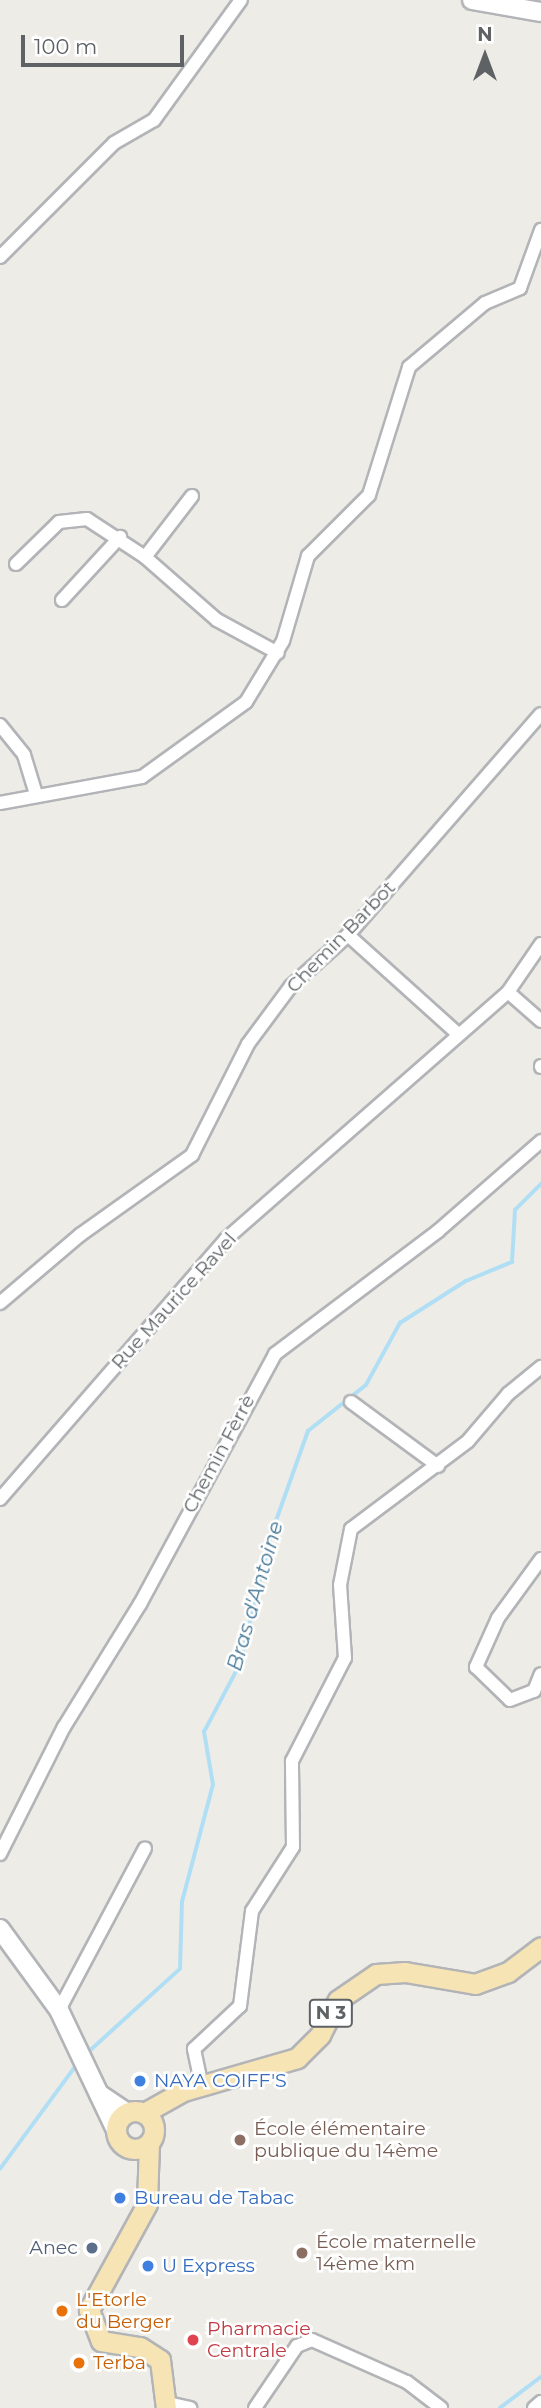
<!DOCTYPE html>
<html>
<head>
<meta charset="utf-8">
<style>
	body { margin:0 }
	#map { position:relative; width:541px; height:2408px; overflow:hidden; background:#eeece7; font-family:Montserrat,sans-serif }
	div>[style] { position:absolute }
	.stream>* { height:3.5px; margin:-1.75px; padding:0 1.75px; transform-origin:1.75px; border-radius:1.75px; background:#b0dff5 }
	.roads { filter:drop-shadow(2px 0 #b2b4b7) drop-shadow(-2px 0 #b2b4b7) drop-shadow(0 2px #b2b4b7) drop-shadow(0 -2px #b2b4b7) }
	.street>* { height:12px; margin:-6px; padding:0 6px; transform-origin:6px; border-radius:6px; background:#fff }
	.secondary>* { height:18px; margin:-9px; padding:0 9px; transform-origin:9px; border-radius:9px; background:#fff }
	.primary>* { height:19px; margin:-9.5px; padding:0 9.5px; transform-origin:9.5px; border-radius:9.5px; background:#f6e4b4 }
	.primary>.ring { margin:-9.5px; padding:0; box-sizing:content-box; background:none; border:19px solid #f6e4b4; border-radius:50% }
	.dots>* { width:19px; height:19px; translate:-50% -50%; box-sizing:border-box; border:4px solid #fff; border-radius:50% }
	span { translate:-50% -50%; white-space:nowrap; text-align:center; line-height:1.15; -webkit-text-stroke:5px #fff; paint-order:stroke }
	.shield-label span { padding:2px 5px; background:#fff; border:2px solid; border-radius:5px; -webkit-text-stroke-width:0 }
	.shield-label { font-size:18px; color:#5e6265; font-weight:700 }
	.street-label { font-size:19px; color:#5e6265 }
	.shop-label { font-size:19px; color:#366cbe }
	.left { translate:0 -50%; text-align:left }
	.education-label { font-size:19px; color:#785e54 }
	.service-label { font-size:19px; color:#4e5e75 }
	.right { translate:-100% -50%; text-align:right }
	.food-label { font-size:19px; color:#c56008 }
	.health-label { font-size:19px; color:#be3a42 }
	.water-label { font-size:21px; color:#477795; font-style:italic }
	.north { position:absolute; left:450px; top:21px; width:70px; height:70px; -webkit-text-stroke:5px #fff; paint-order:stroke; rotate:0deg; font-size:19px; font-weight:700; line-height:28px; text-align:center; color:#5e6265 }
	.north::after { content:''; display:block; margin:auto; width:24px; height:32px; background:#5e6265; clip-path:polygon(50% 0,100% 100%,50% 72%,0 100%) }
	.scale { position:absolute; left:21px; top:35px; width:163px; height:32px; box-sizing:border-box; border:4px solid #5e6265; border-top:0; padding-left:9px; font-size:21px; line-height:24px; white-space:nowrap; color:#5e6265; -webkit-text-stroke:5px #fff; paint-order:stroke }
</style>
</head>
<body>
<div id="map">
	<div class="stream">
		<div style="left:85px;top:2055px;width:128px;rotate:-42.2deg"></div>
		<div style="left:180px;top:1969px;width:67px;rotate:-88.3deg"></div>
		<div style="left:182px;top:1902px;width:121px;rotate:-75.2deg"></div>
		<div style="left:213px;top:1785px;width:54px;rotate:-99.6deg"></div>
		<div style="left:204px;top:1732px;width:77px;rotate:-62.1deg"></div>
		<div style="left:240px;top:1664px;width:133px;rotate:-76.5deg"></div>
		<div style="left:271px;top:1535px;width:110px;rotate:-70.4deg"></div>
		<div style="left:308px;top:1431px;width:74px;rotate:-38.4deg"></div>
		<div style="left:366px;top:1385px;width:71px;rotate:-61.3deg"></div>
		<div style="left:400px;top:1323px;width:78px;rotate:-32.5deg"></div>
		<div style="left:466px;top:1281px;width:50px;rotate:-22.4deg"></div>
		<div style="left:512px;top:1262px;width:52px;rotate:-86.7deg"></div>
		<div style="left:515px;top:1210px;width:37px;rotate:-45deg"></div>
		<div style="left:0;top:2169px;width:132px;rotate:-53.7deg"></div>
		<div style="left:500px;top:2408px;width:51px;rotate:-37.1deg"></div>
	</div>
	<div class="roads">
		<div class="street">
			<div style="left:0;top:257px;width:161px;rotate:-45deg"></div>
			<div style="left:114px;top:143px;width:46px;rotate:-29.9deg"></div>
			<div style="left:154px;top:120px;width:148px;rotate:-54.1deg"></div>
			<div style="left:145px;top:557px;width:77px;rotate:-52.4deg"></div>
			<div style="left:16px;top:564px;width:60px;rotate:-44.3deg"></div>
			<div style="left:59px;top:522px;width:28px;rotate:-6deg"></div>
			<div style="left:87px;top:519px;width:69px;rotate:33.2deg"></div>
			<div style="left:145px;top:557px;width:96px;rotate:41.2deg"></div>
			<div style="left:217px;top:620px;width:69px;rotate:28.4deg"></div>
			<div style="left:62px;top:600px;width:86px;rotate:-47.4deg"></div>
			<div style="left:0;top:725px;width:38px;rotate:51deg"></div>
			<div style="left:24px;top:755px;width:39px;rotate:73deg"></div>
			<div style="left:0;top:803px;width:144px;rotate:-10.4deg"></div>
			<div style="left:142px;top:777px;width:128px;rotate:-35.8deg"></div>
			<div style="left:246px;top:702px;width:71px;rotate:-58.8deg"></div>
			<div style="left:283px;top:641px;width:89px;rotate:-73.6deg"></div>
			<div style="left:308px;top:556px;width:86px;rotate:-45deg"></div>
			<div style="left:369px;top:495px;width:134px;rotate:-72.6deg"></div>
			<div style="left:409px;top:367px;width:99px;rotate:-40.1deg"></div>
			<div style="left:485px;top:303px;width:38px;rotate:-23deg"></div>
			<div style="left:520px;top:288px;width:62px;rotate:-70.1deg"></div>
			<div style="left:348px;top:935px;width:148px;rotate:42deg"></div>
			<div style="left:541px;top:944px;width:58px;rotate:124.5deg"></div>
			<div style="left:508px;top:992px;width:44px;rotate:41.3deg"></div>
			<div style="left:541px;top:1066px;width:1px;rotate:90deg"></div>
			<div style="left:0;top:1303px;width:105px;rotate:-40.4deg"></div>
			<div style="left:80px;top:1235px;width:138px;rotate:-35.5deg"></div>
			<div style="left:192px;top:1155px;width:124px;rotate:-63.2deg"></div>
			<div style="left:248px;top:1044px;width:72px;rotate:-53.4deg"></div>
			<div style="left:291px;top:986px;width:76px;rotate:-41.8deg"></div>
			<div style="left:348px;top:935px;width:293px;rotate:-48.9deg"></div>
			<div style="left:351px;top:1402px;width:108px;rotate:36.3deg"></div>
			<div style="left:0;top:1499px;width:344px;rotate:-49deg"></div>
			<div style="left:226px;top:1239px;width:375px;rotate:-41.2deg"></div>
			<div style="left:541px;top:1559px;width:73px;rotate:126.1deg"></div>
			<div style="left:498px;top:1618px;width:54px;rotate:114.2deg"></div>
			<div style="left:476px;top:1667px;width:47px;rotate:44.1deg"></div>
			<div style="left:510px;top:1700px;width:26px;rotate:-21deg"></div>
			<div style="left:534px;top:1691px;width:18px;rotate:-68deg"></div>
			<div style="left:0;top:1854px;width:142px;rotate:-63.3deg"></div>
			<div style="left:64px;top:1727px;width:145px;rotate:-58.3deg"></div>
			<div style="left:140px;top:1604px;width:284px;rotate:-61.6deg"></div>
			<div style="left:275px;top:1354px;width:204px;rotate:-37deg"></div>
			<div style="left:438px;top:1231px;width:137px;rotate:-41.1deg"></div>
			<div style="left:59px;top:2010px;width:183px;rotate:-62deg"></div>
			<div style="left:202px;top:2087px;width:39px;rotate:-102deg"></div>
			<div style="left:194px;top:2049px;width:63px;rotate:-43.1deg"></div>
			<div style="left:240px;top:2006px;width:96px;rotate:-82.8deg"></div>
			<div style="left:252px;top:1911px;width:76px;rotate:-57.4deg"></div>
			<div style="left:293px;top:1847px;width:86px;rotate:-90.7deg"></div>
			<div style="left:292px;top:1761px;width:116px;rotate:-62.8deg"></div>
			<div style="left:345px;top:1658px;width:73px;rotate:-93.9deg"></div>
			<div style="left:340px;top:1585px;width:57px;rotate:-78.9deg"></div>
			<div style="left:351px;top:1529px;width:146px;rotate:-36.9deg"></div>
			<div style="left:468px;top:1441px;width:62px;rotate:-49.6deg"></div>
			<div style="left:508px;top:1394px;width:43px;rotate:-39.3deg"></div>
			<div style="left:168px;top:2403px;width:23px;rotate:13deg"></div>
			<div style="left:255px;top:2408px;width:75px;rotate:-55.9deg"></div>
			<div style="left:297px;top:2346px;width:16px;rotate:-22deg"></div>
			<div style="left:312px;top:2340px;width:104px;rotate:23.9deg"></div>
			<div style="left:407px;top:2382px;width:43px;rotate:37.4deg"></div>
			<div style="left:534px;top:2408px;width:9px;rotate:-41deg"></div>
		</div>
		<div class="secondary">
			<div style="left:472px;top:0;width:70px;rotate:9.9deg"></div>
			<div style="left:0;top:1929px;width:100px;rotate:53.9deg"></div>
			<div style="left:59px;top:2010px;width:133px;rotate:64.6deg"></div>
			<div style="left:99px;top:2094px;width:34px;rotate:34deg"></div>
		</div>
		<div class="primary">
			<div class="ring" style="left:116px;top:2111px;width:19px;height:19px"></div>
			<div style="left:144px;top:2113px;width:45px;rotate:-29.4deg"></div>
			<div style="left:183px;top:2091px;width:119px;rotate:-16.1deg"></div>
			<div style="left:297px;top:2058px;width:33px;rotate:-45deg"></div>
			<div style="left:320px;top:2035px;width:39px;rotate:-63deg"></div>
			<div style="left:338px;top:2000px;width:46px;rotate:-34.4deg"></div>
			<div style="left:376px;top:1974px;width:29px;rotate:-4deg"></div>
			<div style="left:405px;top:1972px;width:71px;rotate:9.7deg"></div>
			<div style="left:475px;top:1984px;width:35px;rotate:-20deg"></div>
			<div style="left:508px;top:1972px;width:41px;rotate:-37.1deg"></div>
			<div style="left:149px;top:2143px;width:61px;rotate:91.9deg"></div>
			<div style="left:147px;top:2204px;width:121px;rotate:118.7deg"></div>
			<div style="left:89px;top:2310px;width:33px;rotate:69deg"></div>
			<div style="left:101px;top:2341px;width:39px;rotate:9deg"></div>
			<div style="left:140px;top:2347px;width:24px;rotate:33deg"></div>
			<div style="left:160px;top:2360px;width:48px;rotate:82.9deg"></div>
		</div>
	</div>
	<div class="dots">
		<div style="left:140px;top:2081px;background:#3f7fe0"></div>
		<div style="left:240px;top:2140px;background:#8d6e63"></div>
		<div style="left:120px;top:2198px;background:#3f7fe0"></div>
		<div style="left:92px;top:2248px;background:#5c6f8a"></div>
		<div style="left:302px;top:2253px;background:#8d6e63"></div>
		<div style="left:148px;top:2266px;background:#3f7fe0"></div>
		<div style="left:62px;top:2311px;background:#e8710a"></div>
		<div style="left:193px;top:2340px;background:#e0444e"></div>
		<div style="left:79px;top:2363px;background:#e8710a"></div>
	</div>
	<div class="shield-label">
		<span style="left:331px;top:2013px">N 3</span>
	</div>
	<div class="street-label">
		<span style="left:341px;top:937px;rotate:-46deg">Chemin Barbot</span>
		<span style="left:174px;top:1301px;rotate:-48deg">Rue Maurice Ravel</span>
		<span style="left:219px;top:1454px;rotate:-62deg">Chemin Fèrrè</span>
	</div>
	<div class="shop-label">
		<span class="left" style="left:154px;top:2081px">NAYA COIFF'S</span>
		<span class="left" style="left:134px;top:2198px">Bureau de Tabac</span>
		<span class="left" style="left:162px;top:2266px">U Express</span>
	</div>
	<div class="education-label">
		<span class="left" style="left:254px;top:2140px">École élémentaire<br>publique du 14ème</span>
		<span class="left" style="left:316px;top:2253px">École maternelle<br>14ème km</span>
	</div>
	<div class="service-label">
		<span class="right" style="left:78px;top:2248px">Anec</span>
	</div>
	<div class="food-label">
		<span class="left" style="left:76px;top:2311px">L'Etorle<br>du Berger</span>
		<span class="left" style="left:93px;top:2363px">Terba</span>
	</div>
	<div class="health-label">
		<span class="left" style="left:207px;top:2340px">Pharmacie<br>Centrale</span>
	</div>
	<div class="water-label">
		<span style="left:255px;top:1596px;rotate:-74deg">Bras d'Antoine</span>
	</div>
	<div class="north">N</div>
	<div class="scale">100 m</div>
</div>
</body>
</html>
